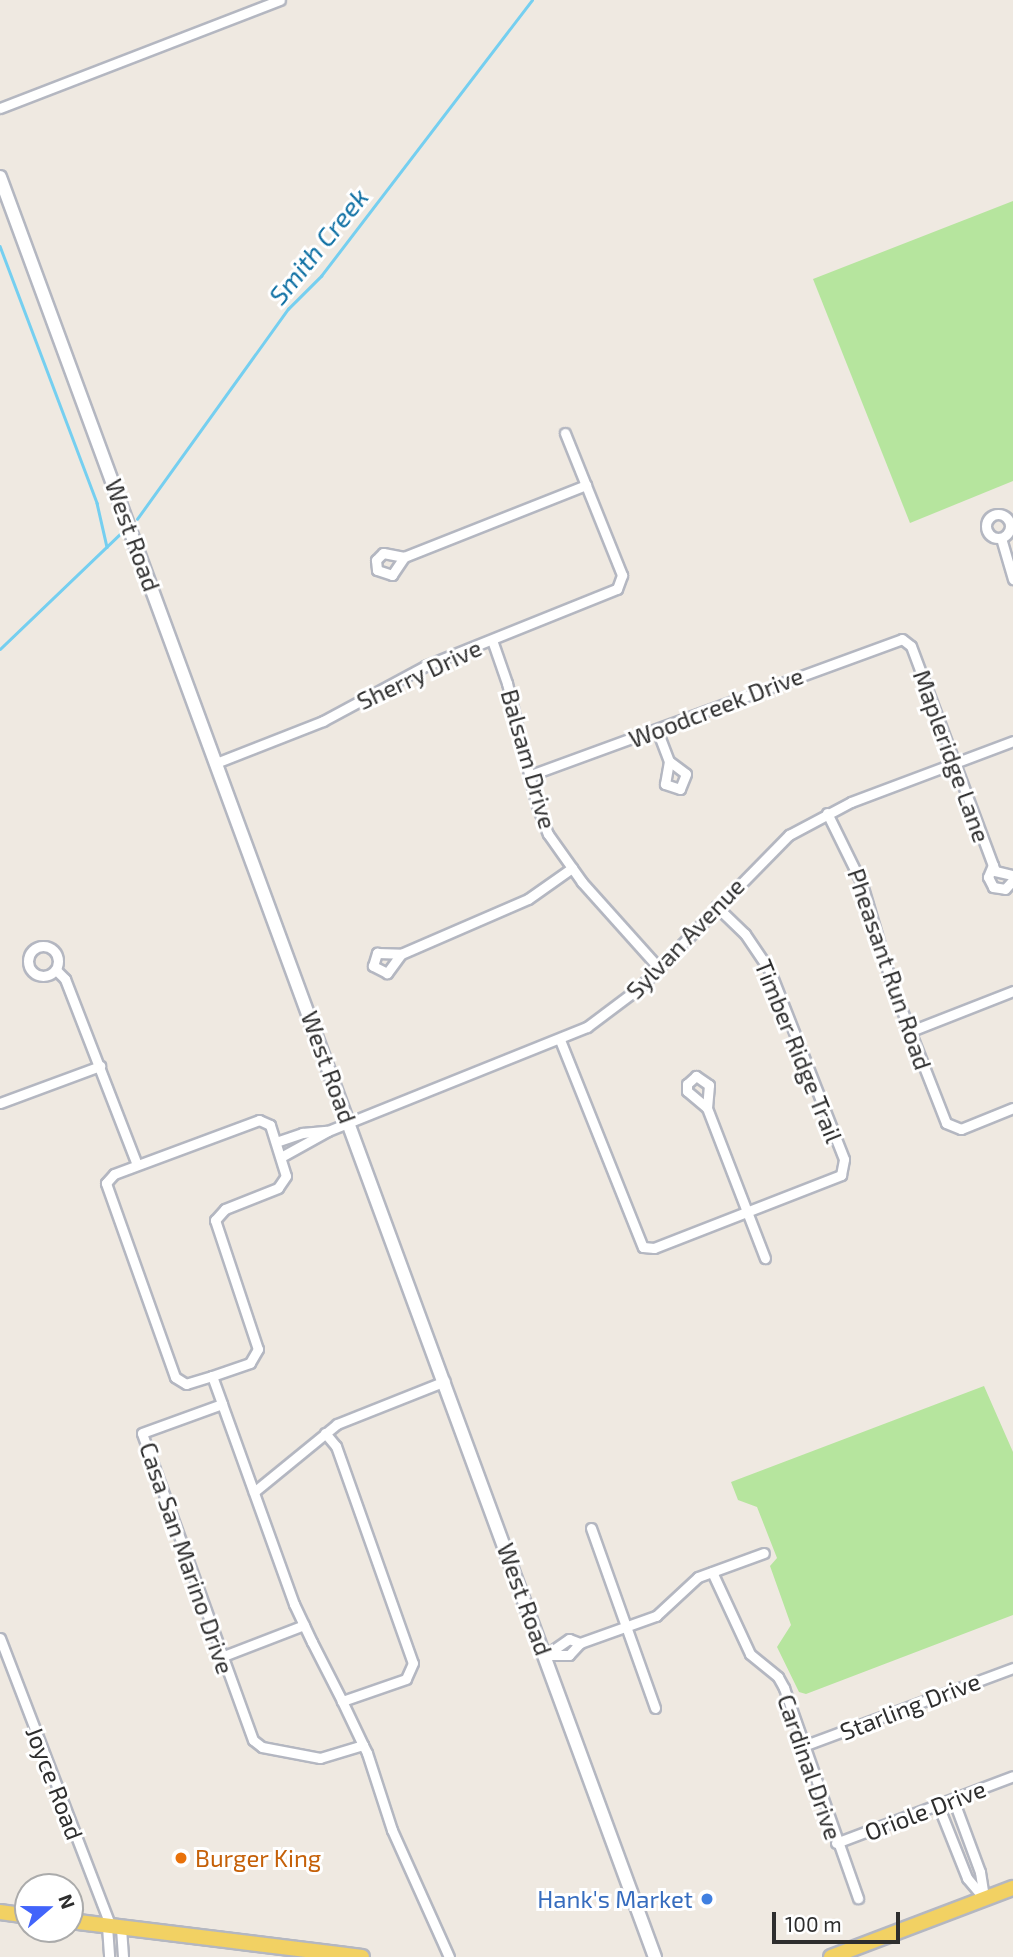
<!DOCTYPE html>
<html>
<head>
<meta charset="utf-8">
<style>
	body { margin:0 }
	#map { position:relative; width:1013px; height:1957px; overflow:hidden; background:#efe9e1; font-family:"Exo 2",sans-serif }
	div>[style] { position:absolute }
	.green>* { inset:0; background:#b6e59e }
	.stream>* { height:2.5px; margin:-1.25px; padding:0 1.25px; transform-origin:1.25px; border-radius:1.25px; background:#75cff0 }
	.roads { filter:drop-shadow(2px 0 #b4b7c1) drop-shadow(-2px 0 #b4b7c1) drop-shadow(0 2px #b4b7c1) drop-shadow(0 -2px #b4b7c1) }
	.street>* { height:9px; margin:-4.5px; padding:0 4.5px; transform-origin:4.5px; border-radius:4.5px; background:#fff }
	.street>.ring { margin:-4.5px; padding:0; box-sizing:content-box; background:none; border:9px solid #fff; border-radius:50% }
	.secondary>* { height:12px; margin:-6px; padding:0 6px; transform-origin:6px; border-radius:6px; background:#fff }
	.primary>* { height:14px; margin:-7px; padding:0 7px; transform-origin:7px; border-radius:7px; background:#f2d163 }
	.dots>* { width:19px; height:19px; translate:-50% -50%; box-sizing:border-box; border:4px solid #fff; border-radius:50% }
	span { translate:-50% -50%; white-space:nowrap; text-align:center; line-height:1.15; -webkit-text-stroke:6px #fff; paint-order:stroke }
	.street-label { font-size:24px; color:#2e2e2e }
	.food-label { font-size:24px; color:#c56008 }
	.left { translate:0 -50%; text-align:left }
	.shop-label { font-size:24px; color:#366cbe }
	.right { translate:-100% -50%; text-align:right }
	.water-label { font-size:26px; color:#0d6fa3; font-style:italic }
	.north { position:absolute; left:14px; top:1873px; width:70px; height:70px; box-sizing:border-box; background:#fff; border:2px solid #ababab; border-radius:50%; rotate:70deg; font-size:19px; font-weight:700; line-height:28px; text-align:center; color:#2e2e2e }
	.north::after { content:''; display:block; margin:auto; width:24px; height:32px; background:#4264fb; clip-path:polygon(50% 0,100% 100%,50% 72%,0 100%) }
	.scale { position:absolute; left:772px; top:1912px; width:128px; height:32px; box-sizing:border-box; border:4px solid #2e2e2e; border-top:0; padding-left:9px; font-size:21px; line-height:24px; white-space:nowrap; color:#2e2e2e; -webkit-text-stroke:5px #fff; paint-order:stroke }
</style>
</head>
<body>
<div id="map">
	<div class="green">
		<div style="clip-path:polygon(1013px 201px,1013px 481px,910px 523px,813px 279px)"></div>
		<div style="clip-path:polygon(984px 1386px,1013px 1452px,1013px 1615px,806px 1694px,799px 1692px,777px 1647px,791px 1625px,770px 1566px,777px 1558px,757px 1507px,738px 1500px,731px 1482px)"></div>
	</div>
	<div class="stream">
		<div style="left:0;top:246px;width:275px;rotate:69.3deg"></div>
		<div style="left:97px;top:503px;width:45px;rotate:77.2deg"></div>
		<div style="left:137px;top:519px;width:259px;rotate:-54.3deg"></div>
		<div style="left:288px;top:309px;width:47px;rotate:-45deg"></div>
		<div style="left:321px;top:276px;width:347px;rotate:-52.6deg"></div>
		<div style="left:0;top:649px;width:169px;rotate:-43.8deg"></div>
	</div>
	<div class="roads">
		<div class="street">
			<div style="left:0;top:108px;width:300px;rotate:-21.1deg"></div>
			<div class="ring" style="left:986px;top:514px;width:15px;height:15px"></div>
			<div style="left:1001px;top:538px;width:43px;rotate:73.7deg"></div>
			<div style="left:404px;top:557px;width:21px;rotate:-169deg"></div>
			<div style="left:383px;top:553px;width:10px;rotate:135deg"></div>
			<div style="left:376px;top:560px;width:10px;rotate:84deg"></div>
			<div style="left:377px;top:570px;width:16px;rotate:18deg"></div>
			<div style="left:392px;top:575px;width:22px;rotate:-56deg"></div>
			<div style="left:404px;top:557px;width:196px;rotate:-21.6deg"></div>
			<div style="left:492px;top:640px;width:46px;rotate:70.8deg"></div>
			<div style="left:507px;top:683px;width:123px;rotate:76.4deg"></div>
			<div style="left:536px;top:803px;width:33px;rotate:69deg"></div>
			<div style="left:548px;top:834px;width:59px;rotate:54.7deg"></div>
			<div style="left:582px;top:882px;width:115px;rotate:48.2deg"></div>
			<div style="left:657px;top:730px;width:33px;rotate:69deg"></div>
			<div style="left:669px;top:761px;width:21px;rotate:37deg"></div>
			<div style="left:686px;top:774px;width:16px;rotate:112deg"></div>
			<div style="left:680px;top:789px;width:16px;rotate:-162deg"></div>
			<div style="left:665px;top:784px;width:23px;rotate:-80deg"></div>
			<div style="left:216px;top:763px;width:115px;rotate:-21.4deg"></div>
			<div style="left:323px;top:721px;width:116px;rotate:-28.3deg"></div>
			<div style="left:425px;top:666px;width:207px;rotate:-21.9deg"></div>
			<div style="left:617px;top:589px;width:15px;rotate:-70deg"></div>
			<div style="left:622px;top:575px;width:153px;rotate:-111.9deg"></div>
			<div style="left:528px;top:776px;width:398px;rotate:-20.1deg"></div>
			<div style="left:902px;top:639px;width:11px;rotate:38deg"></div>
			<div style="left:911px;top:646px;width:240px;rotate:69.5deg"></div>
			<div style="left:995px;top:871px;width:18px;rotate:13deg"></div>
			<div style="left:827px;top:813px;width:79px;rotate:63.8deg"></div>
			<div style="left:862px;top:884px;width:105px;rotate:73.5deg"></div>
			<div style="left:892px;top:985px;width:148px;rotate:68.6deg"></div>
			<div style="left:946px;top:1123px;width:16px;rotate:22deg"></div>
			<div style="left:961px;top:1129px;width:56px;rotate:-22deg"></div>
			<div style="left:993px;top:865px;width:13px;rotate:113deg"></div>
			<div style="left:988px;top:877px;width:11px;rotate:63deg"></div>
			<div style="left:993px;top:887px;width:12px;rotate:9deg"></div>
			<div style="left:1005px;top:889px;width:12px;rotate:-48deg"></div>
			<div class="ring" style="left:28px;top:946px;width:21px;height:21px"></div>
			<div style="left:401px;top:954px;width:24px;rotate:126deg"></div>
			<div style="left:387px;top:973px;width:16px;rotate:-153deg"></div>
			<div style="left:373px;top:966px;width:14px;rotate:-73deg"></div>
			<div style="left:377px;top:953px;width:24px;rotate:2deg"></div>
			<div style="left:401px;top:954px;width:138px;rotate:-23.4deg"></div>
			<div style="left:528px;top:899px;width:54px;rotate:-35.2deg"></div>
			<div style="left:56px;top:970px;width:13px;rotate:45deg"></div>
			<div style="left:65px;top:979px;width:199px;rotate:68.8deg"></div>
			<div style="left:911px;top:1031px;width:110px;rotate:-21.4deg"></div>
			<div style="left:560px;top:1040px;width:223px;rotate:68.2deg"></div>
			<div style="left:643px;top:1247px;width:11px;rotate:5deg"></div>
			<div style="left:654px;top:1248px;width:201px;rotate:-21.3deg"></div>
			<div style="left:841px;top:1175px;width:16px;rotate:-79deg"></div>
			<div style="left:844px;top:1159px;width:202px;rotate:-111.5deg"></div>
			<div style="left:770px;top:971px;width:45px;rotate:-124deg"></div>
			<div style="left:745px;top:934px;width:40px;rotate:-136deg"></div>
			<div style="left:0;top:1103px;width:107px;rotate:-20.3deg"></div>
			<div style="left:707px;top:1108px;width:23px;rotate:-85deg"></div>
			<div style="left:709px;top:1085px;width:16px;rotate:-145deg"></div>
			<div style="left:696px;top:1076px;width:12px;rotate:138deg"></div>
			<div style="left:687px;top:1084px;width:7px;rotate:90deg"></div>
			<div style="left:687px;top:1091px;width:26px;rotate:40deg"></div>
			<div style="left:707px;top:1108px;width:161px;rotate:68.9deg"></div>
			<div style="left:276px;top:1142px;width:28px;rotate:-19deg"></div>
			<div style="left:302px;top:1133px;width:25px;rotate:-5deg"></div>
			<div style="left:281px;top:1157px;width:54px;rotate:-29deg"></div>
			<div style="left:328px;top:1131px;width:279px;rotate:-21.9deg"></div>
			<div style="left:587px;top:1027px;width:66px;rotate:-37deg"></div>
			<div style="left:640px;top:987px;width:213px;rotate:-45.6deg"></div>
			<div style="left:789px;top:835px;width:70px;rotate:-28deg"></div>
			<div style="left:851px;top:802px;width:173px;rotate:-20.6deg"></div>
			<div style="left:212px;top:1376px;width:27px;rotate:163deg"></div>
			<div style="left:186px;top:1384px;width:13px;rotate:-148deg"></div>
			<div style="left:175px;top:1377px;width:206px;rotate:-109.6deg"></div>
			<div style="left:106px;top:1183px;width:12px;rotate:-48deg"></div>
			<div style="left:114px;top:1174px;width:155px;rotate:-20.4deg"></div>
			<div style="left:259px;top:1120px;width:12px;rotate:24deg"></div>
			<div style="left:270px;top:1125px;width:53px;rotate:72.6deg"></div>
			<div style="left:286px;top:1176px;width:14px;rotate:124deg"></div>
			<div style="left:278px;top:1188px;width:57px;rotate:158.4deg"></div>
			<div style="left:225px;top:1209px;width:15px;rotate:132deg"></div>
			<div style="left:215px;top:1220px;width:136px;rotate:71.6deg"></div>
			<div style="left:258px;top:1349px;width:16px;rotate:120deg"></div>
			<div style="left:250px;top:1363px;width:40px;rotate:161.1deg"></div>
			<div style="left:212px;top:1376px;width:30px;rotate:70deg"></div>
			<div style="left:325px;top:1433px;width:17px;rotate:50deg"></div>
			<div style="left:336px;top:1446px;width:230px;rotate:70.5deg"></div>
			<div style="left:413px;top:1663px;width:17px;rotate:114deg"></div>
			<div style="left:406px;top:1679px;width:68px;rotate:161deg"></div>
			<div style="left:254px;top:1492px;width:107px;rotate:-39.3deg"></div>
			<div style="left:337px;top:1424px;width:116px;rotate:-21.7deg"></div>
			<div style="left:591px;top:1528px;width:191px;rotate:70.4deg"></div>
			<div style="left:712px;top:1572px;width:90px;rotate:65.1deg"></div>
			<div style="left:750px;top:1654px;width:36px;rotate:39deg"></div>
			<div style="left:778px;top:1677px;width:13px;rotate:61deg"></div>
			<div style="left:784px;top:1688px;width:223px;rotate:70.6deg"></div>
			<div style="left:0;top:1638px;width:310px;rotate:69deg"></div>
			<div style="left:546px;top:1655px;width:23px"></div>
			<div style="left:569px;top:1655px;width:16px;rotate:-47deg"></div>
			<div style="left:580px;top:1643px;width:81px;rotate:-19.6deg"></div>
			<div style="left:656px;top:1616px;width:57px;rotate:-42.9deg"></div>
			<div style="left:698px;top:1577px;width:70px;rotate:-20deg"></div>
			<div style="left:546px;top:1655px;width:28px;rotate:-35deg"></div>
			<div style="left:569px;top:1639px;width:12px;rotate:20deg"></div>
			<div style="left:221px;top:1657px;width:89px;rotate:-21.1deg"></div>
			<div style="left:363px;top:1745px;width:45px;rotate:163.2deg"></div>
			<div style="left:320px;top:1758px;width:59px;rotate:-169.3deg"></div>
			<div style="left:262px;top:1747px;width:11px;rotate:-142deg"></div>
			<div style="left:253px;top:1740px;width:326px;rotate:-109.9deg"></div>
			<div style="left:142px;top:1433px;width:85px;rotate:-19.9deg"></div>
			<div style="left:222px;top:1404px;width:213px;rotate:70.2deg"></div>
			<div style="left:294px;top:1604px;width:42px;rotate:64.7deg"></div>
			<div style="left:312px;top:1642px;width:66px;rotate:63deg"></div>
			<div style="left:342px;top:1701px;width:49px;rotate:64.5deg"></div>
			<div style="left:363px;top:1745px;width:9px;rotate:63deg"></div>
			<div style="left:367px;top:1753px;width:81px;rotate:72deg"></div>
			<div style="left:392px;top:1830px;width:139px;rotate:65.8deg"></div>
			<div style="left:806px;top:1745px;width:221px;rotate:-20.4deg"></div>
			<div style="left:953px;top:1799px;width:78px;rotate:69.7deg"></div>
			<div style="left:980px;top:1872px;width:25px;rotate:81deg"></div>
			<div style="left:938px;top:1805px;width:79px;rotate:68.3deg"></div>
			<div style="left:967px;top:1878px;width:26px;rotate:50deg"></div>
			<div style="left:836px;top:1843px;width:189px;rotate:-20.7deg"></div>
			<div style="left:107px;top:1926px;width:31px;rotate:86deg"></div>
			<div style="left:121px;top:1928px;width:29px;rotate:86deg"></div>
		</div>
		<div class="secondary">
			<div style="left:0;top:177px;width:1897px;rotate:69.8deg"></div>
		</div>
		<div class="primary">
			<div style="left:0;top:1912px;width:28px;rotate:8deg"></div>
			<div style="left:70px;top:1921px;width:294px;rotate:7deg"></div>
			<div style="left:831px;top:1957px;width:195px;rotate:-20.8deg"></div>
		</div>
	</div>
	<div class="dots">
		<div style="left:181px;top:1858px;background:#e8710a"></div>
		<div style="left:707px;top:1899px;background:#3f7fe0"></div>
	</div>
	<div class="street-label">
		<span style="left:133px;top:535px;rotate:70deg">West Road</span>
		<span style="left:419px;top:674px;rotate:-25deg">Sherry Drive</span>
		<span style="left:716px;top:707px;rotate:-21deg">Woodcreek Drive</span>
		<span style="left:952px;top:756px;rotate:70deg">Mapleridge Lane</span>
		<span style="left:529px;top:759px;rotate:74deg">Balsam Drive</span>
		<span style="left:685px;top:938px;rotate:-46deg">Sylvan Avenue</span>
		<span style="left:890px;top:969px;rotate:71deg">Pheasant Run Road</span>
		<span style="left:799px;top:1051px;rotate:68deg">Timber Ridge Trail</span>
		<span style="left:329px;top:1067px;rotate:70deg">West Road</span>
		<span style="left:187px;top:1558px;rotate:71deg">Casa San Marino Drive</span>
		<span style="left:525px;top:1599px;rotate:70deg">West Road</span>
		<span style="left:910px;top:1706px;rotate:-21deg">Starling Drive</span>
		<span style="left:810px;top:1767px;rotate:71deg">Cardinal Drive</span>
		<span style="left:55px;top:1783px;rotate:69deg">Joyce Road</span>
		<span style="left:925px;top:1810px;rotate:-21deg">Oriole Drive</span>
	</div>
	<div class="food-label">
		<span class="left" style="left:195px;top:1858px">Burger King</span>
	</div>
	<div class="shop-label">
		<span class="right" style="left:693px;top:1899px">Hank's Market</span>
	</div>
	<div class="water-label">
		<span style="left:318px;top:246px;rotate:-51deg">Smith Creek</span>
	</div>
	<div class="north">N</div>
	<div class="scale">100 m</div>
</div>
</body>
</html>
